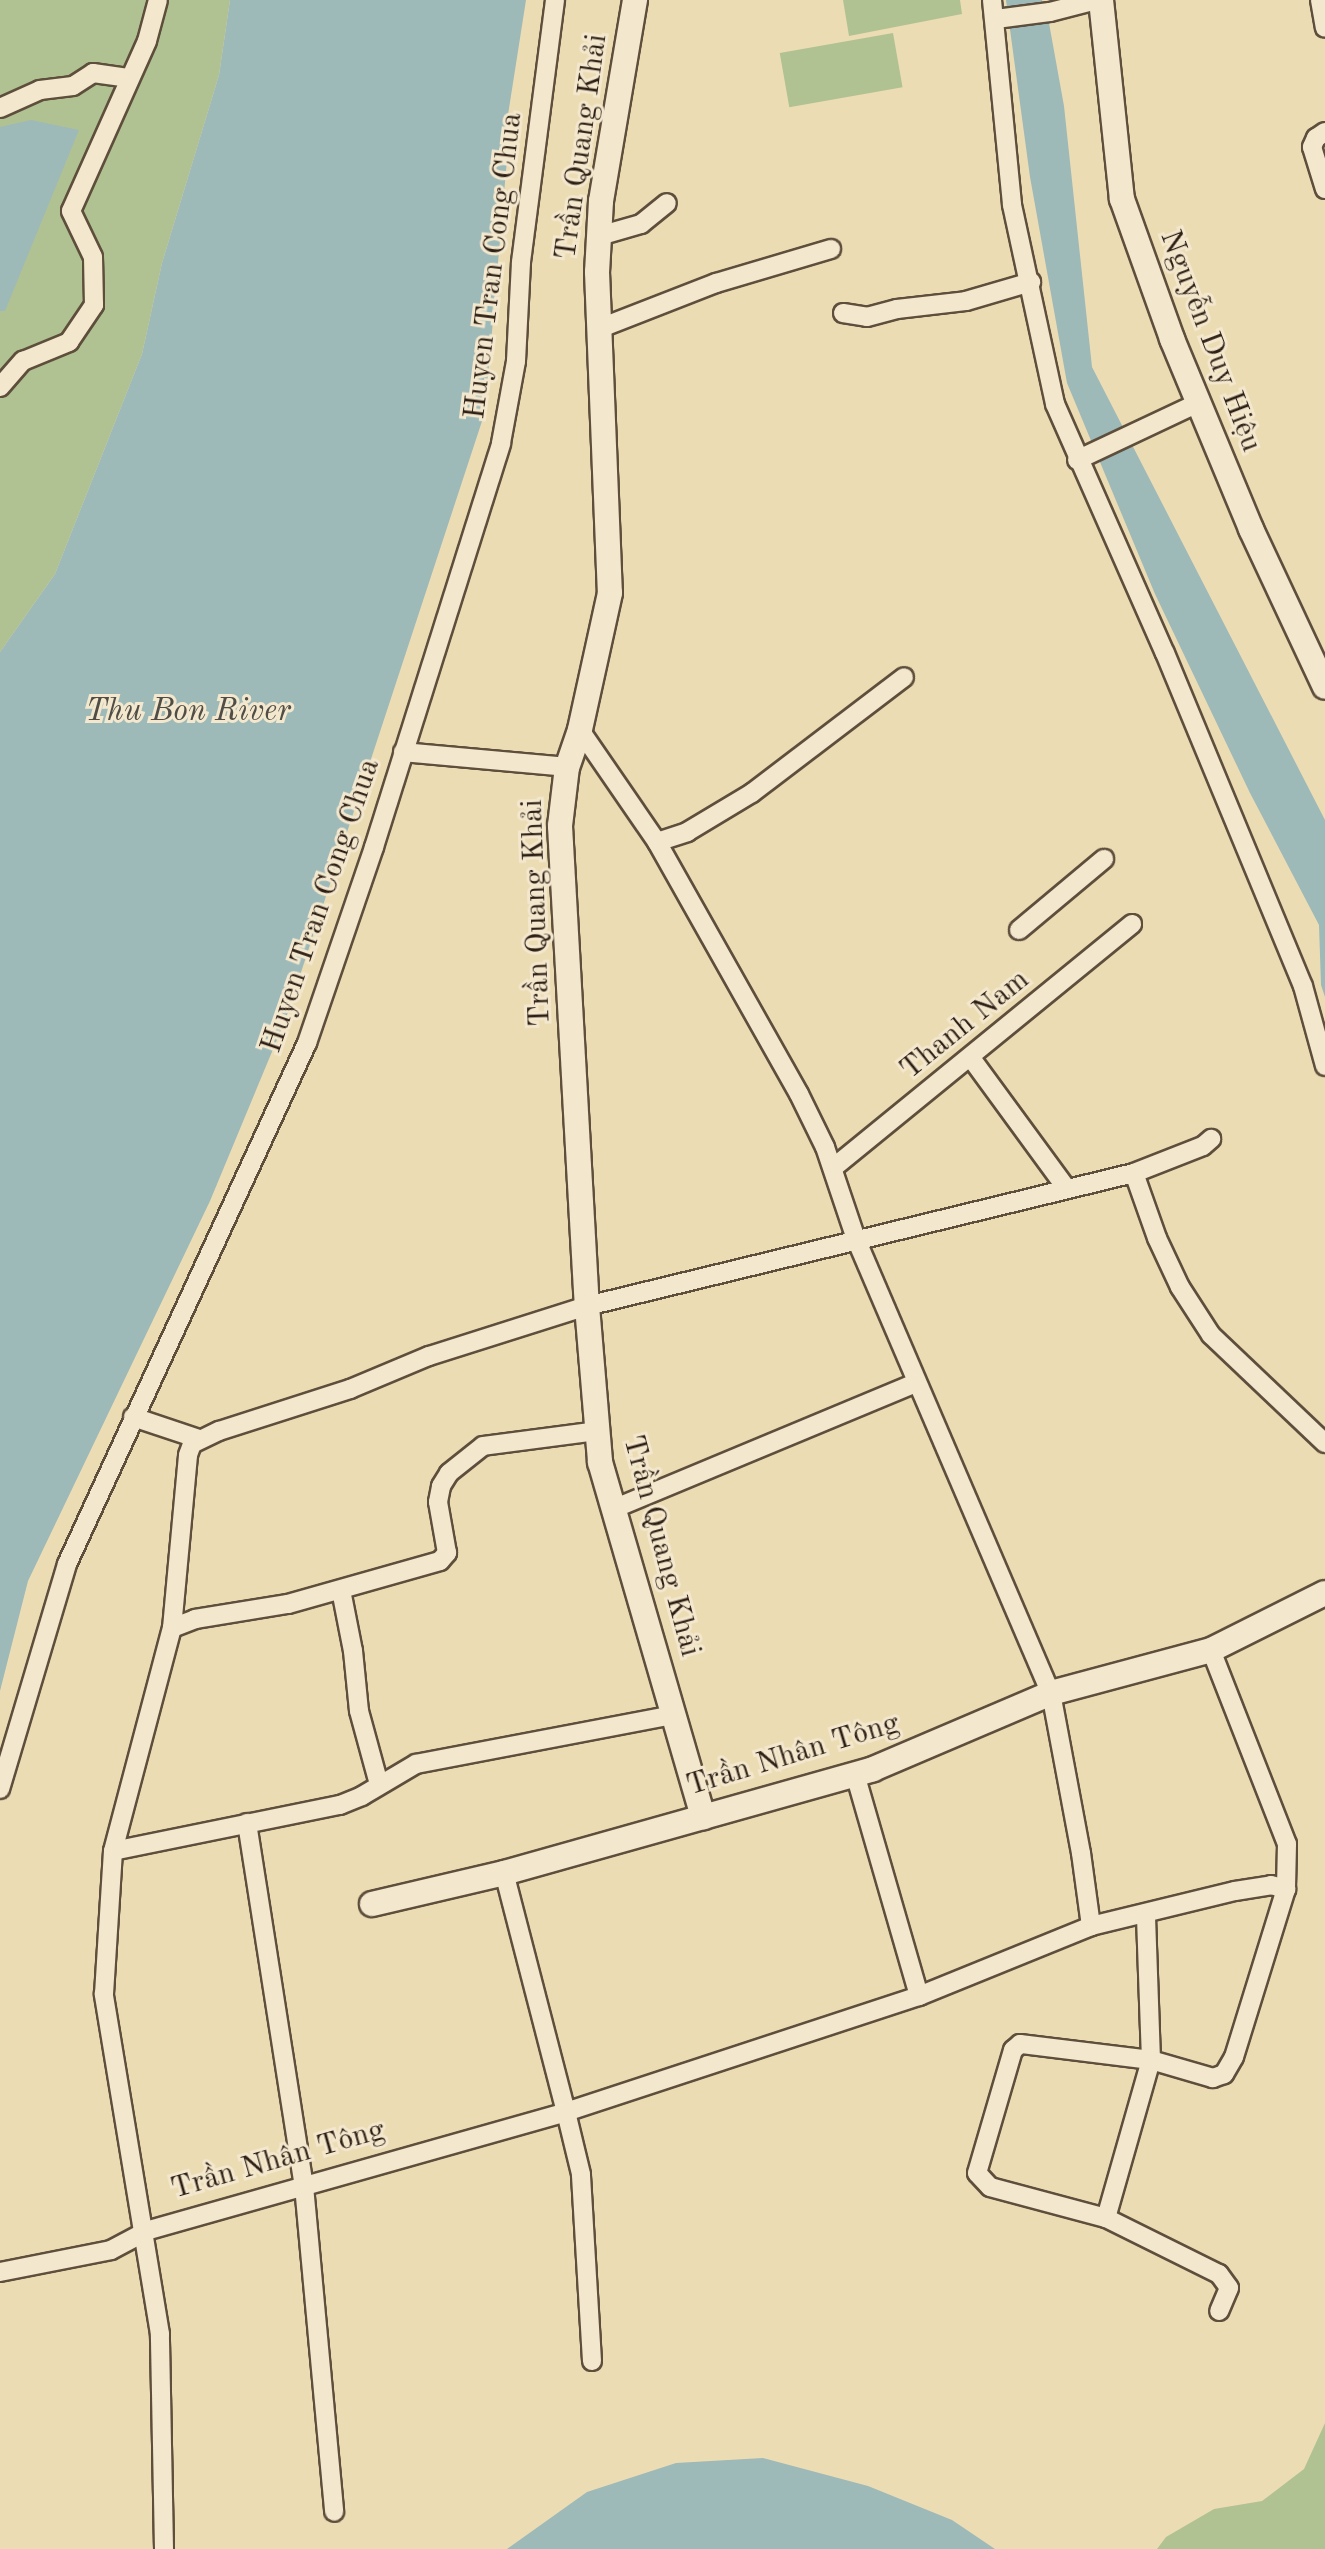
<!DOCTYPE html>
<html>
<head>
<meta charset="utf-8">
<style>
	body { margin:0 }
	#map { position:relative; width:1325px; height:2549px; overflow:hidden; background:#ecdcb4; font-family:"Old Standard TT",serif }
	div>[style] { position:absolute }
	.green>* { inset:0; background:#b1c292; transform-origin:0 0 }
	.water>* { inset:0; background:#9db9b8 }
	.roads { filter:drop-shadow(2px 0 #5e4e3c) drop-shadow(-2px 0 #5e4e3c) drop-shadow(0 2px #5e4e3c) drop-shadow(0 -2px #5e4e3c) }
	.street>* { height:18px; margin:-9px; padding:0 9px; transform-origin:9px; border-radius:9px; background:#f3e8ce }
	.secondary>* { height:24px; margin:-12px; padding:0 12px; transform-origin:12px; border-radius:12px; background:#f3e8ce }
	span { translate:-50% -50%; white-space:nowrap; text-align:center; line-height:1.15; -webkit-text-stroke:6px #f3e8ce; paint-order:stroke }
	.street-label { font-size:30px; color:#2e1f14 }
	.water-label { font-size:32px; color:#4f4d45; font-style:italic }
</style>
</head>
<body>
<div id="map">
	<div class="green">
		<div style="clip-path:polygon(0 0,230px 0,219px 75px,162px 263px,142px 354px,55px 574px,0 652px)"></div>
		<div style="clip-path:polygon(843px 0,960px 0,962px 14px,849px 36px)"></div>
		<div style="left:893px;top:33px;width:55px;height:115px;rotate:80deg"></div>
		<div style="clip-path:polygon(1325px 2423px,1325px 2549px,1157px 2549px,1166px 2537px,1214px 2509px,1262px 2501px,1304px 2469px)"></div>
	</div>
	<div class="water">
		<div style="clip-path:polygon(230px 0,526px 0,505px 134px,508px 148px,485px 412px,286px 1018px,210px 1201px,28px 1581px,0 1691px,0 652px,55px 574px,142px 354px,162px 263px,219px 75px)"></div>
		<div style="clip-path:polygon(1006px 0,1042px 0,1049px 23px,1064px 106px,1092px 367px,1325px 820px,1325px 997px,1321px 985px,1319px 925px,1250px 793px,1155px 594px,1067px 383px,1030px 177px)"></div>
		<div style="clip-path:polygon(31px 120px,79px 130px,5px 311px,0 311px,0 127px)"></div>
		<div style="clip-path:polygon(763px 2458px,868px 2486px,952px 2520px,995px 2549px,507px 2549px,587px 2492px,676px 2463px)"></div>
	</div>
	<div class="roads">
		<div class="street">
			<div style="left:992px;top:0;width:206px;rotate:84.4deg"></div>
			<div style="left:1012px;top:205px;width:204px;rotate:77.8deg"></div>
			<div style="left:1055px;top:404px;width:272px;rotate:66.2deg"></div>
			<div style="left:1165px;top:653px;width:360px;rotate:67.5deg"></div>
			<div style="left:1303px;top:986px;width:83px;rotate:74.6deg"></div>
			<div style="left:1320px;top:0;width:28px;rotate:80deg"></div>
			<div style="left:996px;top:19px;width:54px;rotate:-7.4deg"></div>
			<div style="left:1050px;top:12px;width:49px;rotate:-14.3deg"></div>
			<div style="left:0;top:108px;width:44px;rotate:-24.2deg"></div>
			<div style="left:40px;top:90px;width:33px;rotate:-7deg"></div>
			<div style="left:73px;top:86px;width:24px;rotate:-33deg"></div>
			<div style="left:93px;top:73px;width:37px;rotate:8deg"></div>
			<div style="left:1325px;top:132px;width:11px;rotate:146deg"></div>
			<div style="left:1316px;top:138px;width:10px;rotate:114deg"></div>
			<div style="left:1312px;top:147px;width:44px;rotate:72.8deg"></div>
			<div style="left:599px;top:236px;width:44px;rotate:-15.9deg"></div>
			<div style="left:641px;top:224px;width:33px;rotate:-39deg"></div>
			<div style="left:843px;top:313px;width:24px;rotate:9deg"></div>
			<div style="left:867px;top:317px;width:31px;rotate:-15deg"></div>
			<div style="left:897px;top:309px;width:69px;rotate:-6.6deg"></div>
			<div style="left:966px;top:301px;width:68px;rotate:-16.3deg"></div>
			<div style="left:598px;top:329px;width:127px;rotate:-21.3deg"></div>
			<div style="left:716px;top:283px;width:120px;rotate:-16.5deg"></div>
			<div style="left:0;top:387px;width:35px;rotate:-49deg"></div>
			<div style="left:23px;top:361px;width:50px;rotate:-22.4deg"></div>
			<div style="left:69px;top:342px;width:45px;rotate:-56deg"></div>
			<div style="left:94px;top:305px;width:48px;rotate:-91.2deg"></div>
			<div style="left:93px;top:257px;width:51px;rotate:-115.6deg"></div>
			<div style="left:71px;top:211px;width:186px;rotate:-65.9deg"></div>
			<div style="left:147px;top:41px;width:42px;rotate:-75deg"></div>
			<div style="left:1077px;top:460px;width:134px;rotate:-25.2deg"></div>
			<div style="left:580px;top:730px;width:136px;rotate:55.5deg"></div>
			<div style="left:657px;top:842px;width:289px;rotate:60.6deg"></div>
			<div style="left:799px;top:1094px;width:59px;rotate:63.9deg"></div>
			<div style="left:825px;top:1147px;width:97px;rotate:71.4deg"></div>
			<div style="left:856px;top:1239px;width:494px;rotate:66.8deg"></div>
			<div style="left:1051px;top:1693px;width:163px;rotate:79.4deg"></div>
			<div style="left:1081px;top:1853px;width:74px;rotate:82.2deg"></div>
			<div style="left:403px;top:752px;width:165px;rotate:5.2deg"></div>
			<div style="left:657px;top:842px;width:32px;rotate:-18deg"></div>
			<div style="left:687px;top:832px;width:76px;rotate:-31deg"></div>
			<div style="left:752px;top:793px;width:191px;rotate:-37.3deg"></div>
			<div style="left:1019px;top:930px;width:111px;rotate:-39.9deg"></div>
			<div style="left:971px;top:1058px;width:161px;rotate:53.8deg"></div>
			<div style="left:833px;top:1168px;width:386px;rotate:-39.2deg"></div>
			<div style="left:1134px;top:1173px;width:69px;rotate:70.5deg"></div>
			<div style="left:1157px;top:1238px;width:54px;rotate:64.9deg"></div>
			<div style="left:1180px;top:1287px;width:57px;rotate:57.1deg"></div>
			<div style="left:1211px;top:1335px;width:157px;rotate:43.5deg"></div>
			<div style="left:133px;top:1417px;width:70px;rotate:18.4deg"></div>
			<div style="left:613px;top:1509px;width:327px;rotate:-22.6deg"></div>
			<div style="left:341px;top:1590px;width:62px;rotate:78.9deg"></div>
			<div style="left:353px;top:1651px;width:60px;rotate:84.3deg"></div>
			<div style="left:359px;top:1711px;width:76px;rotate:74.7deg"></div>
			<div style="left:172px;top:1628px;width:25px;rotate:-21deg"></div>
			<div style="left:195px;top:1619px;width:94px;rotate:-9.2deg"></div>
			<div style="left:288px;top:1604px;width:158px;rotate:-15.8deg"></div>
			<div style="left:440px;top:1561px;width:11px;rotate:-49deg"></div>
			<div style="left:447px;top:1553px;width:52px;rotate:-100deg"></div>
			<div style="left:438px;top:1502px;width:16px;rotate:-79deg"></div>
			<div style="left:441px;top:1486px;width:15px;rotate:-58deg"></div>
			<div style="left:449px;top:1473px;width:43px;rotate:-38.5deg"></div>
			<div style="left:483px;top:1446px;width:115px;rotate:-7.5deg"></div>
			<div style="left:1211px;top:1650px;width:208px;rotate:68.6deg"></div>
			<div style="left:1287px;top:1844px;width:45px;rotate:91.3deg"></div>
			<div style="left:1286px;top:1889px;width:176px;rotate:107.2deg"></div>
			<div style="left:1234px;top:2057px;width:20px;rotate:120deg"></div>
			<div style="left:1224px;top:2074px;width:12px;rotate:160deg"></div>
			<div style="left:1213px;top:2078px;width:65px;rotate:-163.8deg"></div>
			<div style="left:1151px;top:2060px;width:132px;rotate:-173deg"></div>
			<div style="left:1020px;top:2044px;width:9px;rotate:139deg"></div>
			<div style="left:1013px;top:2050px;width:128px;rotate:106.3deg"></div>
			<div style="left:977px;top:2173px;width:19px;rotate:47deg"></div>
			<div style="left:990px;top:2187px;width:120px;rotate:15deg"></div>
			<div style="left:1106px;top:2218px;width:126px;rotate:26.4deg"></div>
			<div style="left:1219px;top:2274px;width:17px;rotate:54deg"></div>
			<div style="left:1229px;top:2288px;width:25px;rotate:113deg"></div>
			<div style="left:855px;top:1774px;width:231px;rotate:73.9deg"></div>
			<div style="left:0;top:1789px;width:235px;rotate:-73.4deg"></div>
			<div style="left:67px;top:1564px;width:574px;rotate:-65.27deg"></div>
			<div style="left:307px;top:1043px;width:207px;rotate:-71.1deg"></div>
			<div style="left:374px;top:847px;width:423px;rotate:-72.5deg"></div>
			<div style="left:501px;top:443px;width:83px;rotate:-79.6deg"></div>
			<div style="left:516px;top:361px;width:99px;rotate:-87.1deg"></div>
			<div style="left:521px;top:262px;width:264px;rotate:-82.6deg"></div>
			<div style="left:247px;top:1823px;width:367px;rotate:81.1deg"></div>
			<div style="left:304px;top:2186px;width:327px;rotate:84.7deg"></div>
			<div style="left:113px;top:1851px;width:232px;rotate:-11.5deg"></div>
			<div style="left:340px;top:1805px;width:24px;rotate:-22deg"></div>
			<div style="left:362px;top:1796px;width:63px;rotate:-30.7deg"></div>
			<div style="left:416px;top:1764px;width:262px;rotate:-10.8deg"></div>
			<div style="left:1106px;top:2218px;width:164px;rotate:-74.1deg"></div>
			<div style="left:1151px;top:2060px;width:145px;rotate:-92deg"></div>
			<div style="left:0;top:2272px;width:113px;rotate:-11.2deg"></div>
			<div style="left:111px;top:2250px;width:40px;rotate:-28deg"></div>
			<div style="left:146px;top:2231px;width:437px;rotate:-15.8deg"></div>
			<div style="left:566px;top:2112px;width:247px;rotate:-104.5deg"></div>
			<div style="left:592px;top:2361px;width:187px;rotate:-93.4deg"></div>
			<div style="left:581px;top:2174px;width:64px;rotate:-103.6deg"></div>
			<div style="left:566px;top:2112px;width:372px;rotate:-18.2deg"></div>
			<div style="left:919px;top:1996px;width:186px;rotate:-22.1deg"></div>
			<div style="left:1091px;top:1926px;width:148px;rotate:-13.7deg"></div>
			<div style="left:1235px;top:1891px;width:36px;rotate:-9deg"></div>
			<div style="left:1271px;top:1885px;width:16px;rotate:15deg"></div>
			<div style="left:164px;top:2549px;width:215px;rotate:-91.1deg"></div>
			<div style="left:160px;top:2334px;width:345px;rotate:-99.4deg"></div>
			<div style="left:104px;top:1994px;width:143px;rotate:-86.4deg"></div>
			<div style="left:113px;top:1851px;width:231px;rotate:-75.2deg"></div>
			<div style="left:172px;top:1628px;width:174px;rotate:-84.7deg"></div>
			<div style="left:188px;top:1455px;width:12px;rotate:-70deg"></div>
			<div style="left:192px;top:1444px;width:30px;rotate:-26deg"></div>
			<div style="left:219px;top:1431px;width:138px;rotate:-17.8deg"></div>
			<div style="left:350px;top:1389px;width:86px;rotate:-22.7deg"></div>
			<div style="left:429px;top:1356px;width:166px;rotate:-17.6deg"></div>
			<div style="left:587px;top:1306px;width:563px;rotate:-13.67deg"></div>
			<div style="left:1134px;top:1173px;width:74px;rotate:-21.4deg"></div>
			<div style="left:1203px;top:1146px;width:11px;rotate:-41deg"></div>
		</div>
		<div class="secondary">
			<div style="left:635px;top:0;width:204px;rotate:99.6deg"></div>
			<div style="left:601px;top:201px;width:71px;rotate:93.2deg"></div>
			<div style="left:597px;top:272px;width:321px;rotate:87.7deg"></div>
			<div style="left:610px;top:593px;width:140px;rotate:102.4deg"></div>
			<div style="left:580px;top:730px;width:39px;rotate:109deg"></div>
			<div style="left:567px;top:767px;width:59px;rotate:96.8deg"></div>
			<div style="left:560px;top:826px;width:481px;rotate:86.8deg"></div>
			<div style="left:587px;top:1306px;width:157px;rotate:85.2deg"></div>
			<div style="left:600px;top:1462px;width:370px;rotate:73.8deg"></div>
			<div style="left:1101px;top:0;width:200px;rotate:84deg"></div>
			<div style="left:1122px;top:199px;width:149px;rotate:70.3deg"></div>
			<div style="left:1172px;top:339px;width:206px;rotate:67.4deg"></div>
			<div style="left:1251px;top:529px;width:174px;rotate:64.9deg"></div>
			<div style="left:372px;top:1904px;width:136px;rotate:-13.2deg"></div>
			<div style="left:504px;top:1873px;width:383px;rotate:-15.7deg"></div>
			<div style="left:873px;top:1769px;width:194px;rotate:-23.1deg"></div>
			<div style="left:1051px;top:1693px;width:166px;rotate:-15deg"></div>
			<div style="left:1211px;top:1650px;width:127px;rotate:-26.6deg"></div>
		</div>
	</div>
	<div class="street-label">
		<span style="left:582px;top:147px;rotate:-82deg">Trần Quang Khải</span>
		<span style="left:494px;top:266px;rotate:-83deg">Huyen Tran Cong Chua</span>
		<span style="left:1210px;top:341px;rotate:69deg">Nguyễn Duy Hiệu</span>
		<span style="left:321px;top:906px;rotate:-71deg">Huyen Tran Cong Chua</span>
		<span style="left:537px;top:913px;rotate:-92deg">Trần Quang Khải</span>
		<span style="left:965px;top:1025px;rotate:-39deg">Thanh Nam</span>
		<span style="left:661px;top:1546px;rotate:75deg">Trần Quang Khải</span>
		<span style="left:793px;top:1755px;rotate:-17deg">Trần Nhân Tông</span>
		<span style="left:278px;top:2160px;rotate:-16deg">Trần Nhân Tông</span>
	</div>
	<div class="water-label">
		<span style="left:188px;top:712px">Thu Bon River</span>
	</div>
</div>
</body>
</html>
